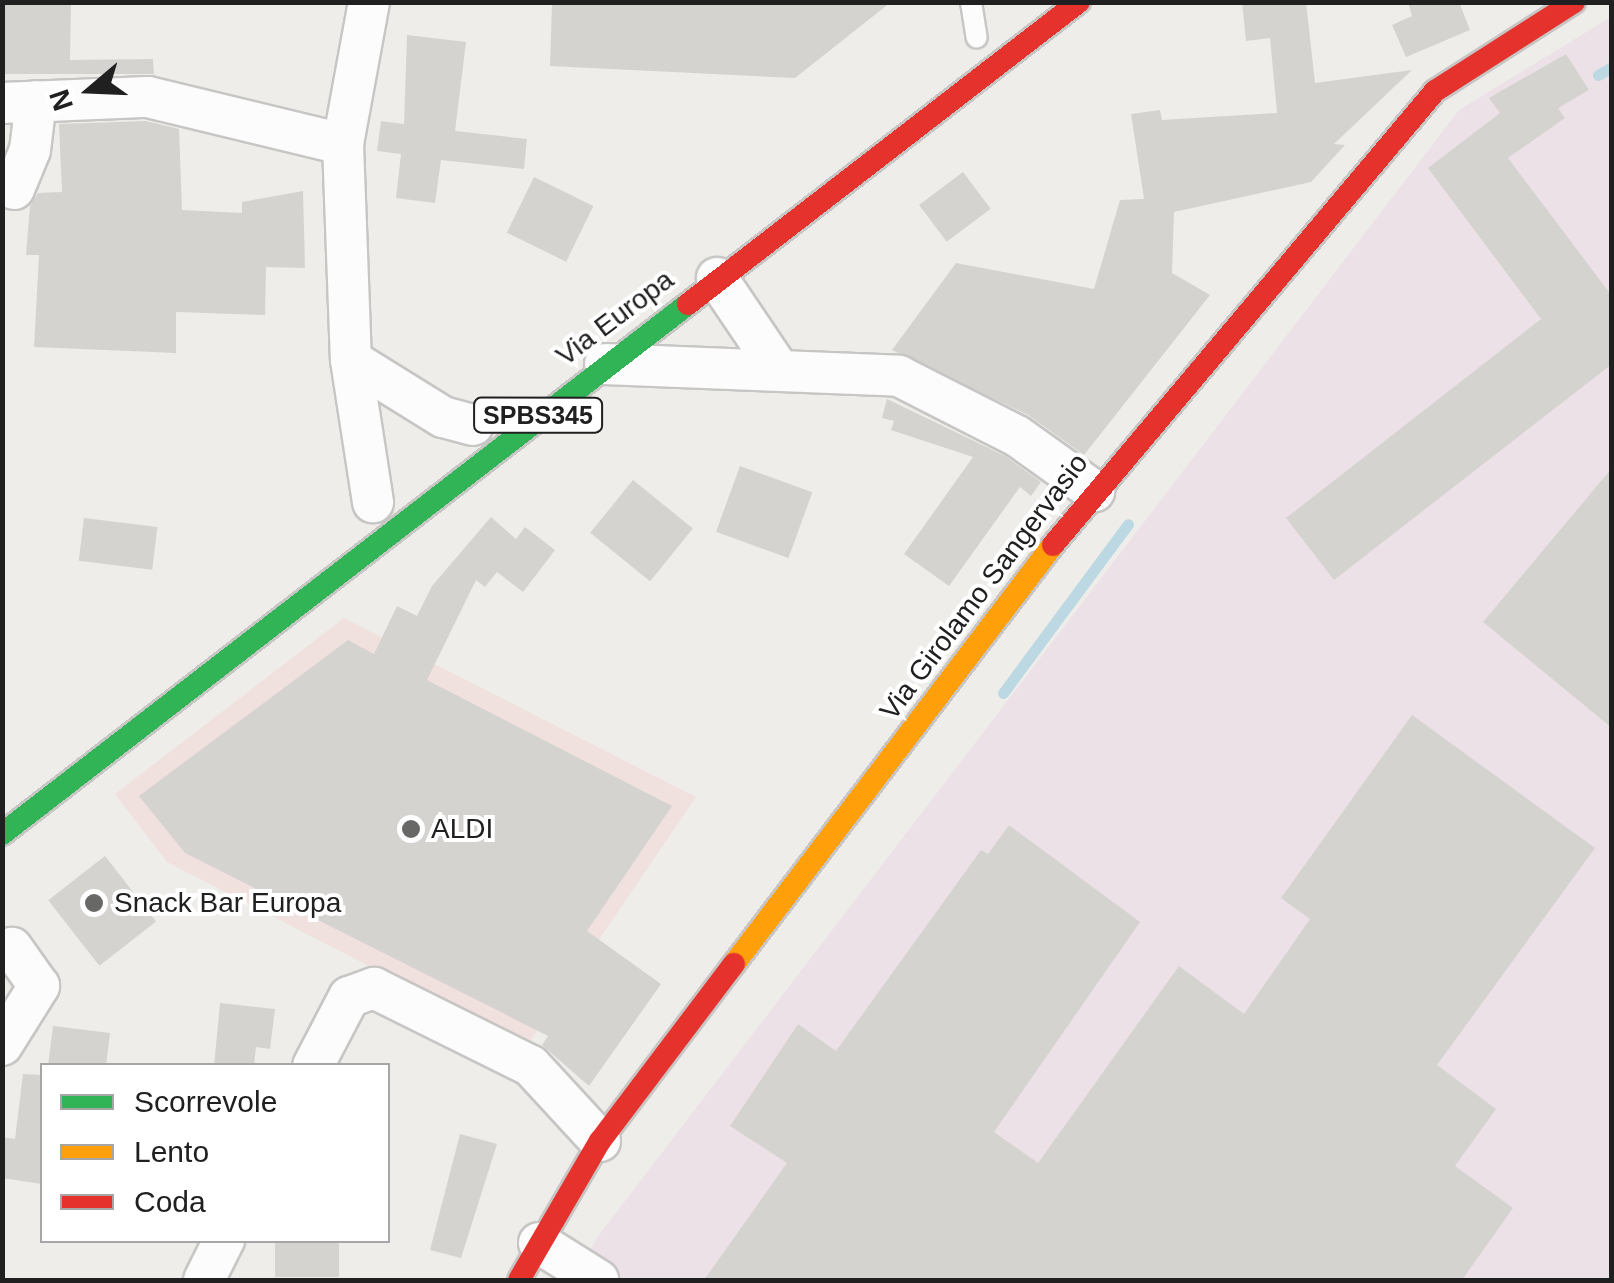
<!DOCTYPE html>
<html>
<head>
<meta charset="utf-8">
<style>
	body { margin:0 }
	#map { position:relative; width:1614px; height:1283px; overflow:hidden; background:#eeede9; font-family:Arial,sans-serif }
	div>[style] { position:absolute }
	.commercial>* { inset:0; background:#f0e1de }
	.industrial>* { inset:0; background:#ece1e7 }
	.stream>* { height:11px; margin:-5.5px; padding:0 5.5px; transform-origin:5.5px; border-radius:5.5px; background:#bcd8e2 }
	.building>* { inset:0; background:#d5d3d0; transform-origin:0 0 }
	.roads { filter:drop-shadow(2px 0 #c7c6c5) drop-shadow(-2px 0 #c7c6c5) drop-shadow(0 2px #c7c6c5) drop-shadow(0 -2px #c7c6c5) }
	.lane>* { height:20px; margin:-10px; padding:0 10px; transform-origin:10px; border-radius:10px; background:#fcfcfc }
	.street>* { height:40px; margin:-20px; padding:0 20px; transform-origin:20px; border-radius:20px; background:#fcfcfc }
	.fast>* { height:22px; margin:-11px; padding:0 11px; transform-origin:11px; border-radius:11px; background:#30b455 }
	.slow>* { height:22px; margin:-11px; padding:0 11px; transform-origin:11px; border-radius:11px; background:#ff9f0a }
	.jam>* { height:22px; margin:-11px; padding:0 11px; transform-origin:11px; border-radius:11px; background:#e5322d }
	.dots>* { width:28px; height:28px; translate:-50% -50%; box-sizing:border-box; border:5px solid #fff; border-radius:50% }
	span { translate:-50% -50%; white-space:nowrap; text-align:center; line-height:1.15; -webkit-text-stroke:8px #fff; paint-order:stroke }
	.shield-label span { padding:2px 8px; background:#fff; border:2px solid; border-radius:8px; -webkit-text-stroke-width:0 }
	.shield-label { font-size:25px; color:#202020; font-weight:700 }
	.street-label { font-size:28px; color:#202020 }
	.poi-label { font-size:28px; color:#202020 }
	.left { translate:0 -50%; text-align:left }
	.frame { position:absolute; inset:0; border:5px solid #202020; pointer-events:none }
	.legend { position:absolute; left:40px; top:1063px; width:350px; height:180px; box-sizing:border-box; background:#fff; border:2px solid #a6a6a6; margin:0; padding:12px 18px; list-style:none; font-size:30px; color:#202020 }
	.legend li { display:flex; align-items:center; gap:20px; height:50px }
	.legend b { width:50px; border:2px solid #a6a6a6 }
	.north { position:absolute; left:40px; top:40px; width:100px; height:100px; -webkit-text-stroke:8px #fff; paint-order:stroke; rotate:251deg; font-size:28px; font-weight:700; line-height:40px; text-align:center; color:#202020 }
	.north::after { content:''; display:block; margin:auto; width:35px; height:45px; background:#202020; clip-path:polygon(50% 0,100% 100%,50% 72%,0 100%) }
</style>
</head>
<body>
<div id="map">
	<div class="commercial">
		<div style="clip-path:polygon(344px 618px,696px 797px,526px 1047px,167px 862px,115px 794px)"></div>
	</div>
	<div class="industrial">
		<div style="clip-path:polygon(1611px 17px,1611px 1280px,577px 1280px,596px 1239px,1459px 110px)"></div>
	</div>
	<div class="stream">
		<div style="left:1598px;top:75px;width:16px;rotate:-30deg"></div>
		<div style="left:1003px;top:693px;width:210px;rotate:-53.5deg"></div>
	</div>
	<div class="building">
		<div style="clip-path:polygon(5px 2px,71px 2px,70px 60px,153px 59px,154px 74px,2px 74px)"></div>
		<div style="clip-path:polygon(552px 2px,891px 2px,795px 78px,550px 66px)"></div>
		<div style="clip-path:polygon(1242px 2px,1306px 2px,1315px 83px,1412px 70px,1334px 144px,1345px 145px,1311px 182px,1174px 212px,1172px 273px,1210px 295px,1084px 455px,1028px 415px,892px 350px,956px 263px,1094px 289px,1120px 200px,1144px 199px,1131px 114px,1160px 110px,1162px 120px,1277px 113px,1270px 38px,1246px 41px)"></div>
		<div style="clip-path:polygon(1408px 2px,1459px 2px,1470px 30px,1406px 57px,1392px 25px,1412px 16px)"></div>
		<div style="clip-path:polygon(407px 35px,466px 42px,455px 131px,527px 139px,524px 169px,441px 160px,435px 203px,396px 198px,401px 154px,377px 151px,381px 121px,404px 124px)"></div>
		<div style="clip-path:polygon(1566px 54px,1589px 90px,1558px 108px,1565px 118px,1508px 158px,1612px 296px,1612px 364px,1334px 580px,1286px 518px,1541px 319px,1428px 168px,1500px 113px,1489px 98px)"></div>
		<div style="clip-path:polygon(146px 121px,179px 129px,182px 210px,242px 213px,242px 202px,303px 191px,305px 268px,266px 267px,265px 315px,176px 312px,176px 353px,34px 347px,39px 255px,26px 255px,30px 206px,38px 193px,62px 192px,59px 124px)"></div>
		<div style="left:963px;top:172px;width:46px;height:55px;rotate:53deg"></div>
		<div style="left:534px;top:177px;width:66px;height:62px;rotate:26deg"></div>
		<div style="clip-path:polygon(887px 399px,1005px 456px,1041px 482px,1031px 496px,1020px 487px,949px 586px,904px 554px,973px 457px,891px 430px,894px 421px,882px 418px)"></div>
		<div style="left:740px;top:466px;width:77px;height:70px;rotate:20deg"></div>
		<div style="clip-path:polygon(1612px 468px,1612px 728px,1483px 622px)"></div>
		<div style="left:633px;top:480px;width:77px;height:68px;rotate:39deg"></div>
		<div style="clip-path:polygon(491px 517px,516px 539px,525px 527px,555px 550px,523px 592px,497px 572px,485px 587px,476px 580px,427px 680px,672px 806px,587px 931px,661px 984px,589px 1086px,542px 1045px,548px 1036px,185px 853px,139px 796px,348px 640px,374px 654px,397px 606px,417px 616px,432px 586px)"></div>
		<div style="left:84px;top:518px;width:74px;height:43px;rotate:7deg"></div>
		<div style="clip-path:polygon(1412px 715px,1595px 848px,1437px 1065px,1496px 1109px,1455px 1166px,1513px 1208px,1462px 1280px,704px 1280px,787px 1163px,730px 1126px,798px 1024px,836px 1051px,981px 850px,988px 854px,1009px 825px,1140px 922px,994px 1132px,1038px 1163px,1179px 966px,1244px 1014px,1310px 919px,1281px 898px)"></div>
		<div style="left:105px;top:856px;width:83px;height:72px;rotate:52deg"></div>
		<div style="clip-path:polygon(220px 1003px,275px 1009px,270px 1049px,256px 1047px,254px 1066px,214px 1066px)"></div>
		<div style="clip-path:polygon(53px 1026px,110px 1033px,106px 1066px,48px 1066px)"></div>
		<div style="clip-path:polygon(23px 1074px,42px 1075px,42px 1184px,2px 1178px,2px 1137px,15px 1139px)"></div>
		<div style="clip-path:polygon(460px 1134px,497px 1144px,461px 1258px,430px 1250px)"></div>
		<div style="left:275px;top:1240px;width:64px;height:37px"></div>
	</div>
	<div class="roads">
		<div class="lane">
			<div style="left:971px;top:2px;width:36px;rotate:81deg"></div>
		</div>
		<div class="street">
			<div style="left:369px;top:2px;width:144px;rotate:100.4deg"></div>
			<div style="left:343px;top:144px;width:216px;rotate:87.9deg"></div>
			<div style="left:351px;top:360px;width:144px;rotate:81.2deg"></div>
			<div style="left:2px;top:103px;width:146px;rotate:-2.4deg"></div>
			<div style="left:148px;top:97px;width:201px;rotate:13.6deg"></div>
			<div style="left:14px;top:189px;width:42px;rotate:-67.7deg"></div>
			<div style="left:30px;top:150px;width:49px;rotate:-83deg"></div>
			<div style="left:717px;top:278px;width:111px;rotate:56deg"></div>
			<div style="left:351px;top:360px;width:108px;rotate:31.8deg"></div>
			<div style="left:443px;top:417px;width:31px;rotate:15deg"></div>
			<div style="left:605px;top:364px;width:294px;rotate:2.3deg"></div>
			<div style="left:899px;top:376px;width:132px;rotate:27deg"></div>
			<div style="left:1017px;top:436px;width:95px;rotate:35.5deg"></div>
			<div style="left:2px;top:1045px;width:70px;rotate:-57.9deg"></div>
			<div style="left:39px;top:986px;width:47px;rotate:-125.4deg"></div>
			<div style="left:313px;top:1066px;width:78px;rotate:-62.4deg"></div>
			<div style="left:349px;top:997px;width:27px;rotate:-20deg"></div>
			<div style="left:374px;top:988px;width:175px;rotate:26.4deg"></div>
			<div style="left:531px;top:1066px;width:102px;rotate:47.4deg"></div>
			<div style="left:539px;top:1243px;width:70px;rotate:32.1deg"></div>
			<div style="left:204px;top:1280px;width:45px;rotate:-63.4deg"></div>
		</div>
		<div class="fast">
			<div style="left:2px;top:834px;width:867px;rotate:-37.69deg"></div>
		</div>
		<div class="slow">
			<div style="left:734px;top:964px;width:527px;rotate:-52.72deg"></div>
		</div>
		<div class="jam">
			<div style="left:688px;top:304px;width:494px;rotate:-37.7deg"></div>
			<div style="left:1053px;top:545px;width:593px;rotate:-49.92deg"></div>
			<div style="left:1435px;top:91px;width:165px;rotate:-32.6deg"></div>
			<div style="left:519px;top:1280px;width:161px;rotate:-59.8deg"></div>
			<div style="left:600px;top:1141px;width:222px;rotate:-52.9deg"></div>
		</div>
	</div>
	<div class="dots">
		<div style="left:411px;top:829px;background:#686866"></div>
		<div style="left:94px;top:903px;background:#686866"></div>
	</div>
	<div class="shield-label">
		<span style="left:538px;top:415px">SPBS345</span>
	</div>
	<div class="street-label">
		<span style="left:615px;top:318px;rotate:-37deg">Via Europa</span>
		<span style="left:984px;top:587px;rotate:-53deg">Via Girolamo Sangervasio</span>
	</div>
	<div class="poi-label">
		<span class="left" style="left:431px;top:829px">ALDI</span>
		<span class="left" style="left:114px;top:903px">Snack Bar Europa</span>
	</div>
	<div class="frame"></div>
	<ul class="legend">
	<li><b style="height:12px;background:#30b455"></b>Scorrevole</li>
	<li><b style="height:12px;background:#ff9f0a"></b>Lento</li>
	<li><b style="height:12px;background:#e5322d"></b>Coda</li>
	</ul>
	<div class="north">N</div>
</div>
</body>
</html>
